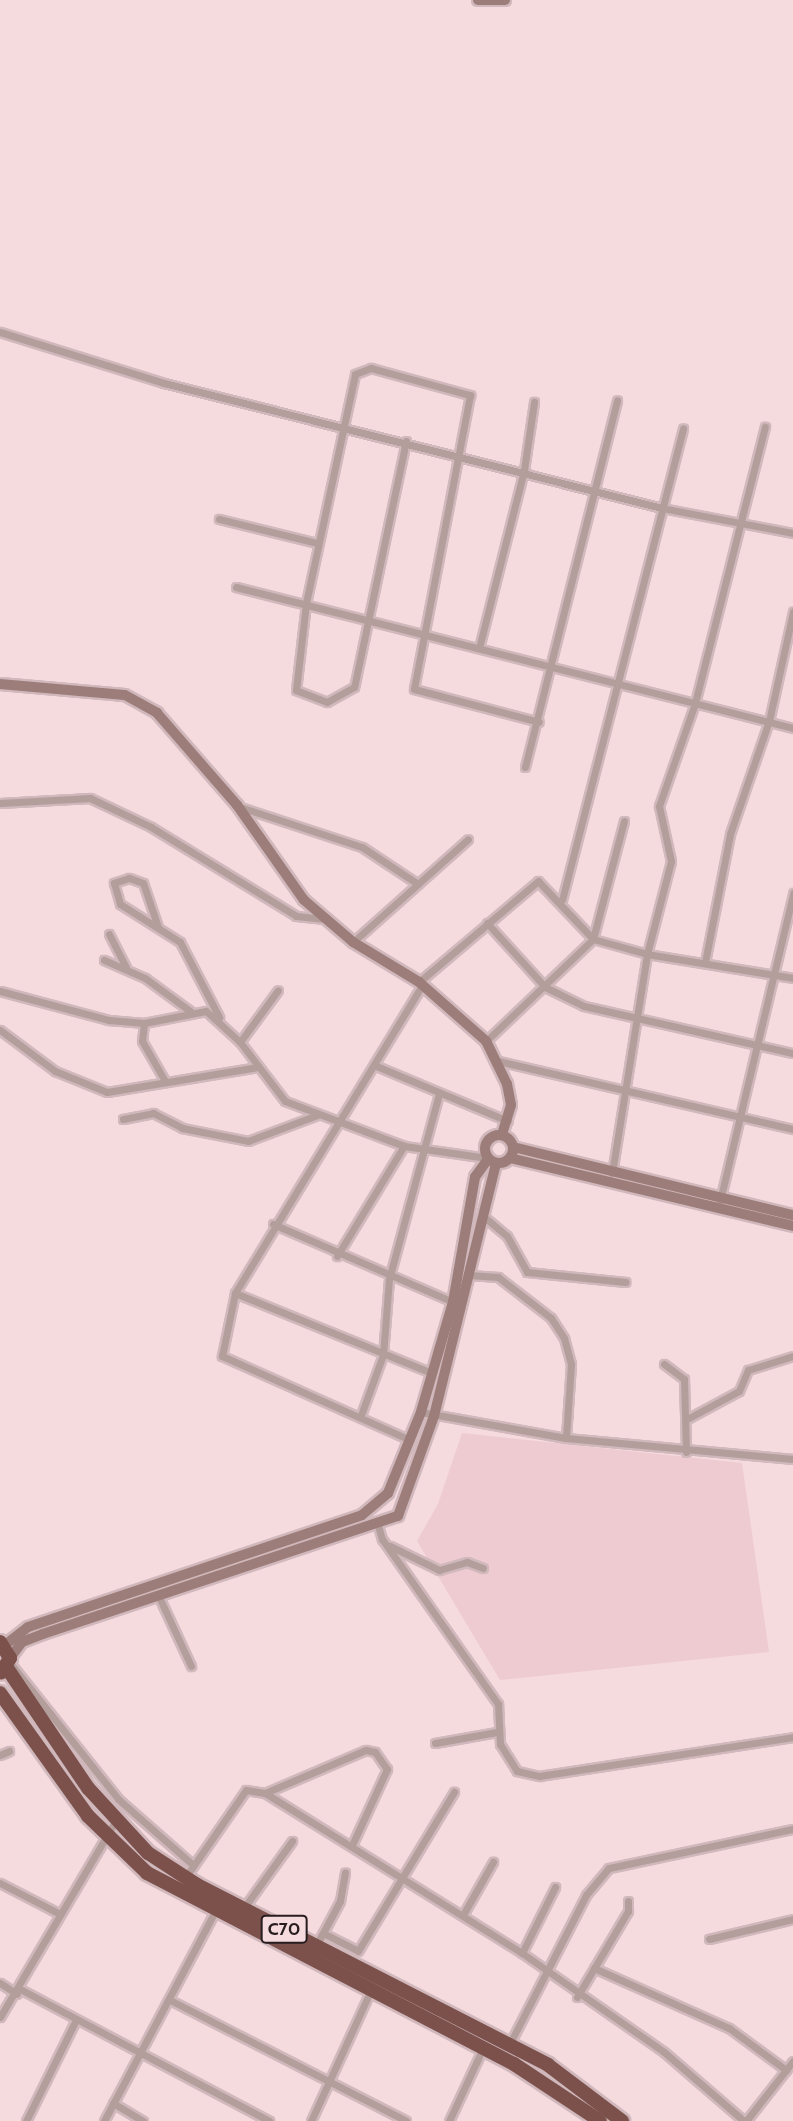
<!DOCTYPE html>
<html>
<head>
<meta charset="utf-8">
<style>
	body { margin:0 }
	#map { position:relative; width:793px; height:2121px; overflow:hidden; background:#f5dade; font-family:Cabin,sans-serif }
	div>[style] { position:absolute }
	.built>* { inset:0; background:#eecbd1 }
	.roads { filter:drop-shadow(2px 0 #d0b8bc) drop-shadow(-2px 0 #d0b8bc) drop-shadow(0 2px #d0b8bc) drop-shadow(0 -2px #d0b8bc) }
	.street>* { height:7px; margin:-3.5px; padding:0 3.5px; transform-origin:3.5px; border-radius:3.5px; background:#b49e9b }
	.secondary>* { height:10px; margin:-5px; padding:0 5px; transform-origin:5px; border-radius:5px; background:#9d7d79 }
	.secondary>.ring { margin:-5px; padding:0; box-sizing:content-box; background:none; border:10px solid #9d7d79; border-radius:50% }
	.highway>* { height:14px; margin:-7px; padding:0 7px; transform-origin:7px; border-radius:7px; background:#7c514c }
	span { translate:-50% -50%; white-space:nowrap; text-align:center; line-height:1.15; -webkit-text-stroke:7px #f5dade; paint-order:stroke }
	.shield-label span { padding:2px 5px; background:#f5dade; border:2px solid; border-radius:5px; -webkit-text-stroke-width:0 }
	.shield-label { font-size:18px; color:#271d1f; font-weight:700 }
</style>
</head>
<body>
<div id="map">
	<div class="built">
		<div style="clip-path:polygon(462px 1433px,742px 1463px,769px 1652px,500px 1680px,417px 1541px,438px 1504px)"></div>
	</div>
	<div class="roads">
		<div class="street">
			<div style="left:0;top:332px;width:172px;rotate:17.3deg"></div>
			<div style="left:164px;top:383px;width:513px;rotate:14.09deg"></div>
			<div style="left:662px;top:508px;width:133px;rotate:10.8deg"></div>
			<div style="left:406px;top:441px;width:251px;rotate:101.9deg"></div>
			<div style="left:354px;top:687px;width:31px;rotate:151deg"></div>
			<div style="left:327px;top:702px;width:33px;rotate:-159deg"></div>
			<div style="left:296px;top:690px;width:88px;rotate:-83.4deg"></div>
			<div style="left:306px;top:603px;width:234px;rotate:-77.9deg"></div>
			<div style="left:355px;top:374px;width:17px;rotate:-21deg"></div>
			<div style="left:371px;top:368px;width:103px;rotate:15.3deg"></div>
			<div style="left:470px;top:395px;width:299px;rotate:100.8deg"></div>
			<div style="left:414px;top:689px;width:129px;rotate:14.8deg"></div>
			<div style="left:219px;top:519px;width:101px;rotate:13.8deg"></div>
			<div style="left:236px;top:587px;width:575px;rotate:14.21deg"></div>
			<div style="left:479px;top:648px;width:184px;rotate:-75.8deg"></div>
			<div style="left:524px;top:470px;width:69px;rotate:-81.6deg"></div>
			<div style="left:525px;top:767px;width:378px;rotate:-75.9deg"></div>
			<div style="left:0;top:803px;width:90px;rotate:-3.2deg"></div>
			<div style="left:90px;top:798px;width:68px;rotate:25.4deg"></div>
			<div style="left:151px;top:827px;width:170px;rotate:31.5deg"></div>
			<div style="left:296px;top:916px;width:29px;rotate:6deg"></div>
			<div style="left:237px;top:806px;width:132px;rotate:18.2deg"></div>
			<div style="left:362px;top:847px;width:67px;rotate:33.5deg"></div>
			<div style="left:562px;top:900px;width:487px;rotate:-75.6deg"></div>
			<div style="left:487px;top:923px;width:86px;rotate:47.8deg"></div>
			<div style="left:545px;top:987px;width:43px;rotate:26deg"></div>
			<div style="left:584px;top:1006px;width:214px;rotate:12.7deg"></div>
			<div style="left:158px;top:927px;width:46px;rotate:-108.8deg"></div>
			<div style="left:143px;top:883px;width:15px;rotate:-160deg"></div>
			<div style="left:129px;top:878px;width:16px;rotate:162deg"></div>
			<div style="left:114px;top:883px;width:22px;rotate:74deg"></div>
			<div style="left:120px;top:904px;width:71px;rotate:32.3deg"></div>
			<div style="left:180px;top:942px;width:85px;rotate:62.5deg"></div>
			<div style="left:109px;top:934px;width:37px;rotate:63deg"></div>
			<div style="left:353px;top:942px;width:154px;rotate:-41.8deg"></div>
			<div style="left:104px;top:960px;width:45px;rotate:23.7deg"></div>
			<div style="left:145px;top:978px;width:56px;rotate:36.3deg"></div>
			<div style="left:705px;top:962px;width:130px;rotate:-78.9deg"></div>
			<div style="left:730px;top:834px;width:120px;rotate:-71deg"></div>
			<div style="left:769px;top:721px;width:112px;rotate:-77.6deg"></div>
			<div style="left:419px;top:982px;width:156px;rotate:-40.3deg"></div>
			<div style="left:538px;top:881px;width:80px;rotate:46.5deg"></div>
			<div style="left:593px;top:939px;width:56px;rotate:15.5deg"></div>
			<div style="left:647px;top:954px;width:148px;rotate:9.3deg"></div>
			<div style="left:0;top:991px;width:113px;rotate:14.9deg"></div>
			<div style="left:109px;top:1020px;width:35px;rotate:5deg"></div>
			<div style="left:144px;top:1023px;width:63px;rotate:-11deg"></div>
			<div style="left:206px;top:1011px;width:46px;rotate:42.4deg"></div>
			<div style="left:240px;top:1042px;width:74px;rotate:52.7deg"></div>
			<div style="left:285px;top:1101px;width:127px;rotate:20.7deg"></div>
			<div style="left:404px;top:1146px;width:84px;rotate:8.2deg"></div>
			<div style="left:144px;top:1023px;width:18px;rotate:96deg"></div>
			<div style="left:142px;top:1041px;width:46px;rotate:60.1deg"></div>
			<div style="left:0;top:1030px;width:69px;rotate:36.7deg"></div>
			<div style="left:55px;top:1071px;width:56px;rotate:22deg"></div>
			<div style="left:107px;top:1092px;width:153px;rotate:-9.4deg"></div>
			<div style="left:486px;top:1041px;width:148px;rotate:-43.6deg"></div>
			<div style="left:593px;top:939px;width:122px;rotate:-75.3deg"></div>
			<div style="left:240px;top:1042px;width:64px;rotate:-53.8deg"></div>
			<div style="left:498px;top:1061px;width:303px;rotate:13deg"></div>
			<div style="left:374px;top:1065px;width:145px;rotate:22.7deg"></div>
			<div style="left:123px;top:1119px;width:31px;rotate:-11deg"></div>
			<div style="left:153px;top:1113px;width:33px;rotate:27deg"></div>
			<div style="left:182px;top:1128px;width:67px;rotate:11.1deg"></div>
			<div style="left:248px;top:1141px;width:74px;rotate:-20.6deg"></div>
			<div style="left:612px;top:1173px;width:222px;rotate:-80.9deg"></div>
			<div style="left:647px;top:954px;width:96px;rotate:-75.5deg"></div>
			<div style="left:671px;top:861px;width:56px;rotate:-102.3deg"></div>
			<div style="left:659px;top:806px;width:109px;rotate:-70.7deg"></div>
			<div style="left:695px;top:703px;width:285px;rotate:-75.8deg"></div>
			<div style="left:718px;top:1209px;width:325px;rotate:-76.6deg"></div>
			<div style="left:483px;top:1216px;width:31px;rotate:40deg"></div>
			<div style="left:507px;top:1236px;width:41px;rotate:60.9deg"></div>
			<div style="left:527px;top:1272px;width:99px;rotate:5.8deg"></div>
			<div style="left:273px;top:1224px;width:196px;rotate:23.4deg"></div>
			<div style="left:337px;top:1256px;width:129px;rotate:-58.7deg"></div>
			<div style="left:469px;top:1275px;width:29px;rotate:4deg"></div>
			<div style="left:498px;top:1277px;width:67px;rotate:37.7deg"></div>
			<div style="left:551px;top:1318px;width:24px;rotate:57deg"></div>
			<div style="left:564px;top:1338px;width:27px;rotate:75deg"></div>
			<div style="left:571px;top:1364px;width:74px;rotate:93.9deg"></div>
			<div style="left:235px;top:1293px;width:213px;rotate:22.1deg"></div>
			<div style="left:664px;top:1364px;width:25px;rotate:37deg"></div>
			<div style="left:684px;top:1379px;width:73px;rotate:88.4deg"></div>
			<div style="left:421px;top:1412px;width:147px;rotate:10.2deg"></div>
			<div style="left:566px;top:1438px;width:228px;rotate:5.3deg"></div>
			<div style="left:361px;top:1415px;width:64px;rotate:-69.9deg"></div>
			<div style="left:383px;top:1355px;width:76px;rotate:-85.5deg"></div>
			<div style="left:389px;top:1279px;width:192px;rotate:-74.9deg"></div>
			<div style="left:687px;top:1419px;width:59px;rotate:-28.3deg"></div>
			<div style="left:739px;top:1391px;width:23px;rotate:-67deg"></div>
			<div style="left:748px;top:1370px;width:47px;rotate:-17.3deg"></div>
			<div style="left:410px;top:1440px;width:206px;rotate:-155.9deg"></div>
			<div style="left:222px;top:1356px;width:64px;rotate:-78.3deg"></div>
			<div style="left:235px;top:1293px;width:360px;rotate:-58.7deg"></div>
			<div style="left:377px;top:1522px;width:18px;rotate:74deg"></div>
			<div style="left:382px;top:1539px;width:202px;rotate:54.9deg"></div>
			<div style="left:498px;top:1704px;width:40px;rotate:87.1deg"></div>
			<div style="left:500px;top:1744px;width:32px;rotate:58deg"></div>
			<div style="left:517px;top:1771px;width:23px;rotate:13deg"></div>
			<div style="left:539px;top:1776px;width:257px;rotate:-8.7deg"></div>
			<div style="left:390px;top:1546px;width:55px;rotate:26.1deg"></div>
			<div style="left:439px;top:1570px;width:29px;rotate:-16deg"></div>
			<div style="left:467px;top:1562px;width:17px;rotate:21deg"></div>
			<div style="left:159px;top:1597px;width:76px;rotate:65.1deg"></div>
			<div style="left:10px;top:1663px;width:174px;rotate:51.5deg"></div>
			<div style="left:118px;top:1799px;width:100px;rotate:41.3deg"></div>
			<div style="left:435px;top:1743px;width:63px;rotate:-10.1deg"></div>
			<div style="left:0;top:1755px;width:10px;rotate:-24deg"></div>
			<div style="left:265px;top:1793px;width:110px;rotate:-23.1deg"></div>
			<div style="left:366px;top:1750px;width:9px;rotate:13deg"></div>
			<div style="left:375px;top:1752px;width:21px;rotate:55deg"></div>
			<div style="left:387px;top:1769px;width:84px;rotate:114.7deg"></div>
			<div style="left:185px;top:1878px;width:107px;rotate:-55.3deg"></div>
			<div style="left:246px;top:1790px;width:19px;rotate:9deg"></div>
			<div style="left:265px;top:1793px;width:303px;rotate:31.9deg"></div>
			<div style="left:522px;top:1953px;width:173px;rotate:34.9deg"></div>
			<div style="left:664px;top:2052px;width:106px;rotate:40.8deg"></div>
			<div style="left:0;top:1883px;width:65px;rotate:27.3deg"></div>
			<div style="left:243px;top:1909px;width:84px;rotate:-54.2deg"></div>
			<div style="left:464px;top:1913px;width:59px;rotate:-60.4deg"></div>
			<div style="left:323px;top:1933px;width:39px;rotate:27deg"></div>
			<div style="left:358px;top:1951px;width:186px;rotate:-58.9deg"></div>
			<div style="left:709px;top:1939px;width:86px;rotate:-13.4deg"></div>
			<div style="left:316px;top:1946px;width:51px;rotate:-61.9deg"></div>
			<div style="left:340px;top:1901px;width:29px;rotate:-80deg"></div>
			<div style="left:522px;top:1953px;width:74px;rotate:-63.4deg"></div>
			<div style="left:594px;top:1968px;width:148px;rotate:24deg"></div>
			<div style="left:729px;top:2028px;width:71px;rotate:36.4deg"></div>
			<div style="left:0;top:1983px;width:20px;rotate:33deg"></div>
			<div style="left:20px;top:1989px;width:282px;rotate:27.9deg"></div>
			<div style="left:577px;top:1997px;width:100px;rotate:-59.3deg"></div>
			<div style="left:628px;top:1911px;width:10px;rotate:-90deg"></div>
			<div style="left:170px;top:2000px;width:265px;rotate:27.1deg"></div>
			<div style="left:0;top:2017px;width:226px;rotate:-59.5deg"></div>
			<div style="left:508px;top:2047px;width:171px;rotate:-62.8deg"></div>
			<div style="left:586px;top:1895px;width:35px;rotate:-50deg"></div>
			<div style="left:609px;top:1868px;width:188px;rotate:-12deg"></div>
			<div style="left:113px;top:2103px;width:35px;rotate:31deg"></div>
			<div style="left:26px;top:2121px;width:110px;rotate:-63.7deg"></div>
			<div style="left:104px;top:2121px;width:235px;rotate:-62.1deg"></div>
			<div style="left:311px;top:2121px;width:142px;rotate:-65.4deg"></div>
			<div style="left:449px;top:2121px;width:83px;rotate:-65deg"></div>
			<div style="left:746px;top:2121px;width:76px;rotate:-51.9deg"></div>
		</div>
		<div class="secondary">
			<div style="left:478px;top:0;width:27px"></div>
			<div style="left:0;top:684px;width:125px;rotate:5deg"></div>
			<div style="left:125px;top:695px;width:37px;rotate:29deg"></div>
			<div style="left:157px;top:713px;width:122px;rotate:49deg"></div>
			<div style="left:237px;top:805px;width:116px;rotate:54.8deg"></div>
			<div style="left:304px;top:900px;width:65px;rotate:40.6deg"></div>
			<div style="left:353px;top:942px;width:77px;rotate:31.2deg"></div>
			<div style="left:419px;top:982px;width:89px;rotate:41.4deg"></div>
			<div style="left:486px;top:1041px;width:48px;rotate:64deg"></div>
			<div style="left:507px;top:1084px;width:21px;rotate:79deg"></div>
			<div style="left:511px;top:1105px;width:31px;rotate:107deg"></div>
			<div class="ring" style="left:485px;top:1135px;width:18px;height:18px"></div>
			<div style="left:513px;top:1147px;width:288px;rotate:13.7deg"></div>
			<div style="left:510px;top:1158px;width:291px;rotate:13.5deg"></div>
			<div style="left:5px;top:1645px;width:29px;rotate:-38deg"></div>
			<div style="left:28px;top:1627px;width:352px;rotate:-18.5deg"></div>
			<div style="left:362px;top:1515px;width:34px;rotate:-40deg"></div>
			<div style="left:388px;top:1493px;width:87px;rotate:-67.8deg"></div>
			<div style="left:421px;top:1412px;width:115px;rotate:-73.8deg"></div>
			<div style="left:453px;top:1302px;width:127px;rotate:-80deg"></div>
			<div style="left:475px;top:1177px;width:22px;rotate:-54deg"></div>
			<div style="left:10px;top:1658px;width:20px;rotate:-53deg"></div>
			<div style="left:22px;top:1642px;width:22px;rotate:-21deg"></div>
			<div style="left:43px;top:1634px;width:374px;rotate:-18.4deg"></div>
			<div style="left:398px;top:1516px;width:106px;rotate:-70.2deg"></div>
			<div style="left:434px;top:1416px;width:260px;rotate:-76.2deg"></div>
		</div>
		<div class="highway">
			<div style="left:0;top:1642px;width:19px;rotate:58deg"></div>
			<div style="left:10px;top:1658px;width:17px;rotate:121deg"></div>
			<div style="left:7px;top:1668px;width:145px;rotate:56deg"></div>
			<div style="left:88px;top:1788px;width:88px;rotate:47.3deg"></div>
			<div style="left:148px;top:1853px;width:59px;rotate:33.1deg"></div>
			<div style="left:197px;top:1885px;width:394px;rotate:27.1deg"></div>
			<div style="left:548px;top:2065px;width:93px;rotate:37.1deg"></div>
			<div style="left:0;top:1693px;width:151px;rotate:54.4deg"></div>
			<div style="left:88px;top:1816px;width:82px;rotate:44deg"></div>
			<div style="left:147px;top:1873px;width:414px;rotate:27.5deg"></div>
			<div style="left:514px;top:2064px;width:103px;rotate:33.5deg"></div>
		</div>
	</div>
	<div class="shield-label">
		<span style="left:284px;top:1929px">C70</span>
	</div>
</div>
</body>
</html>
